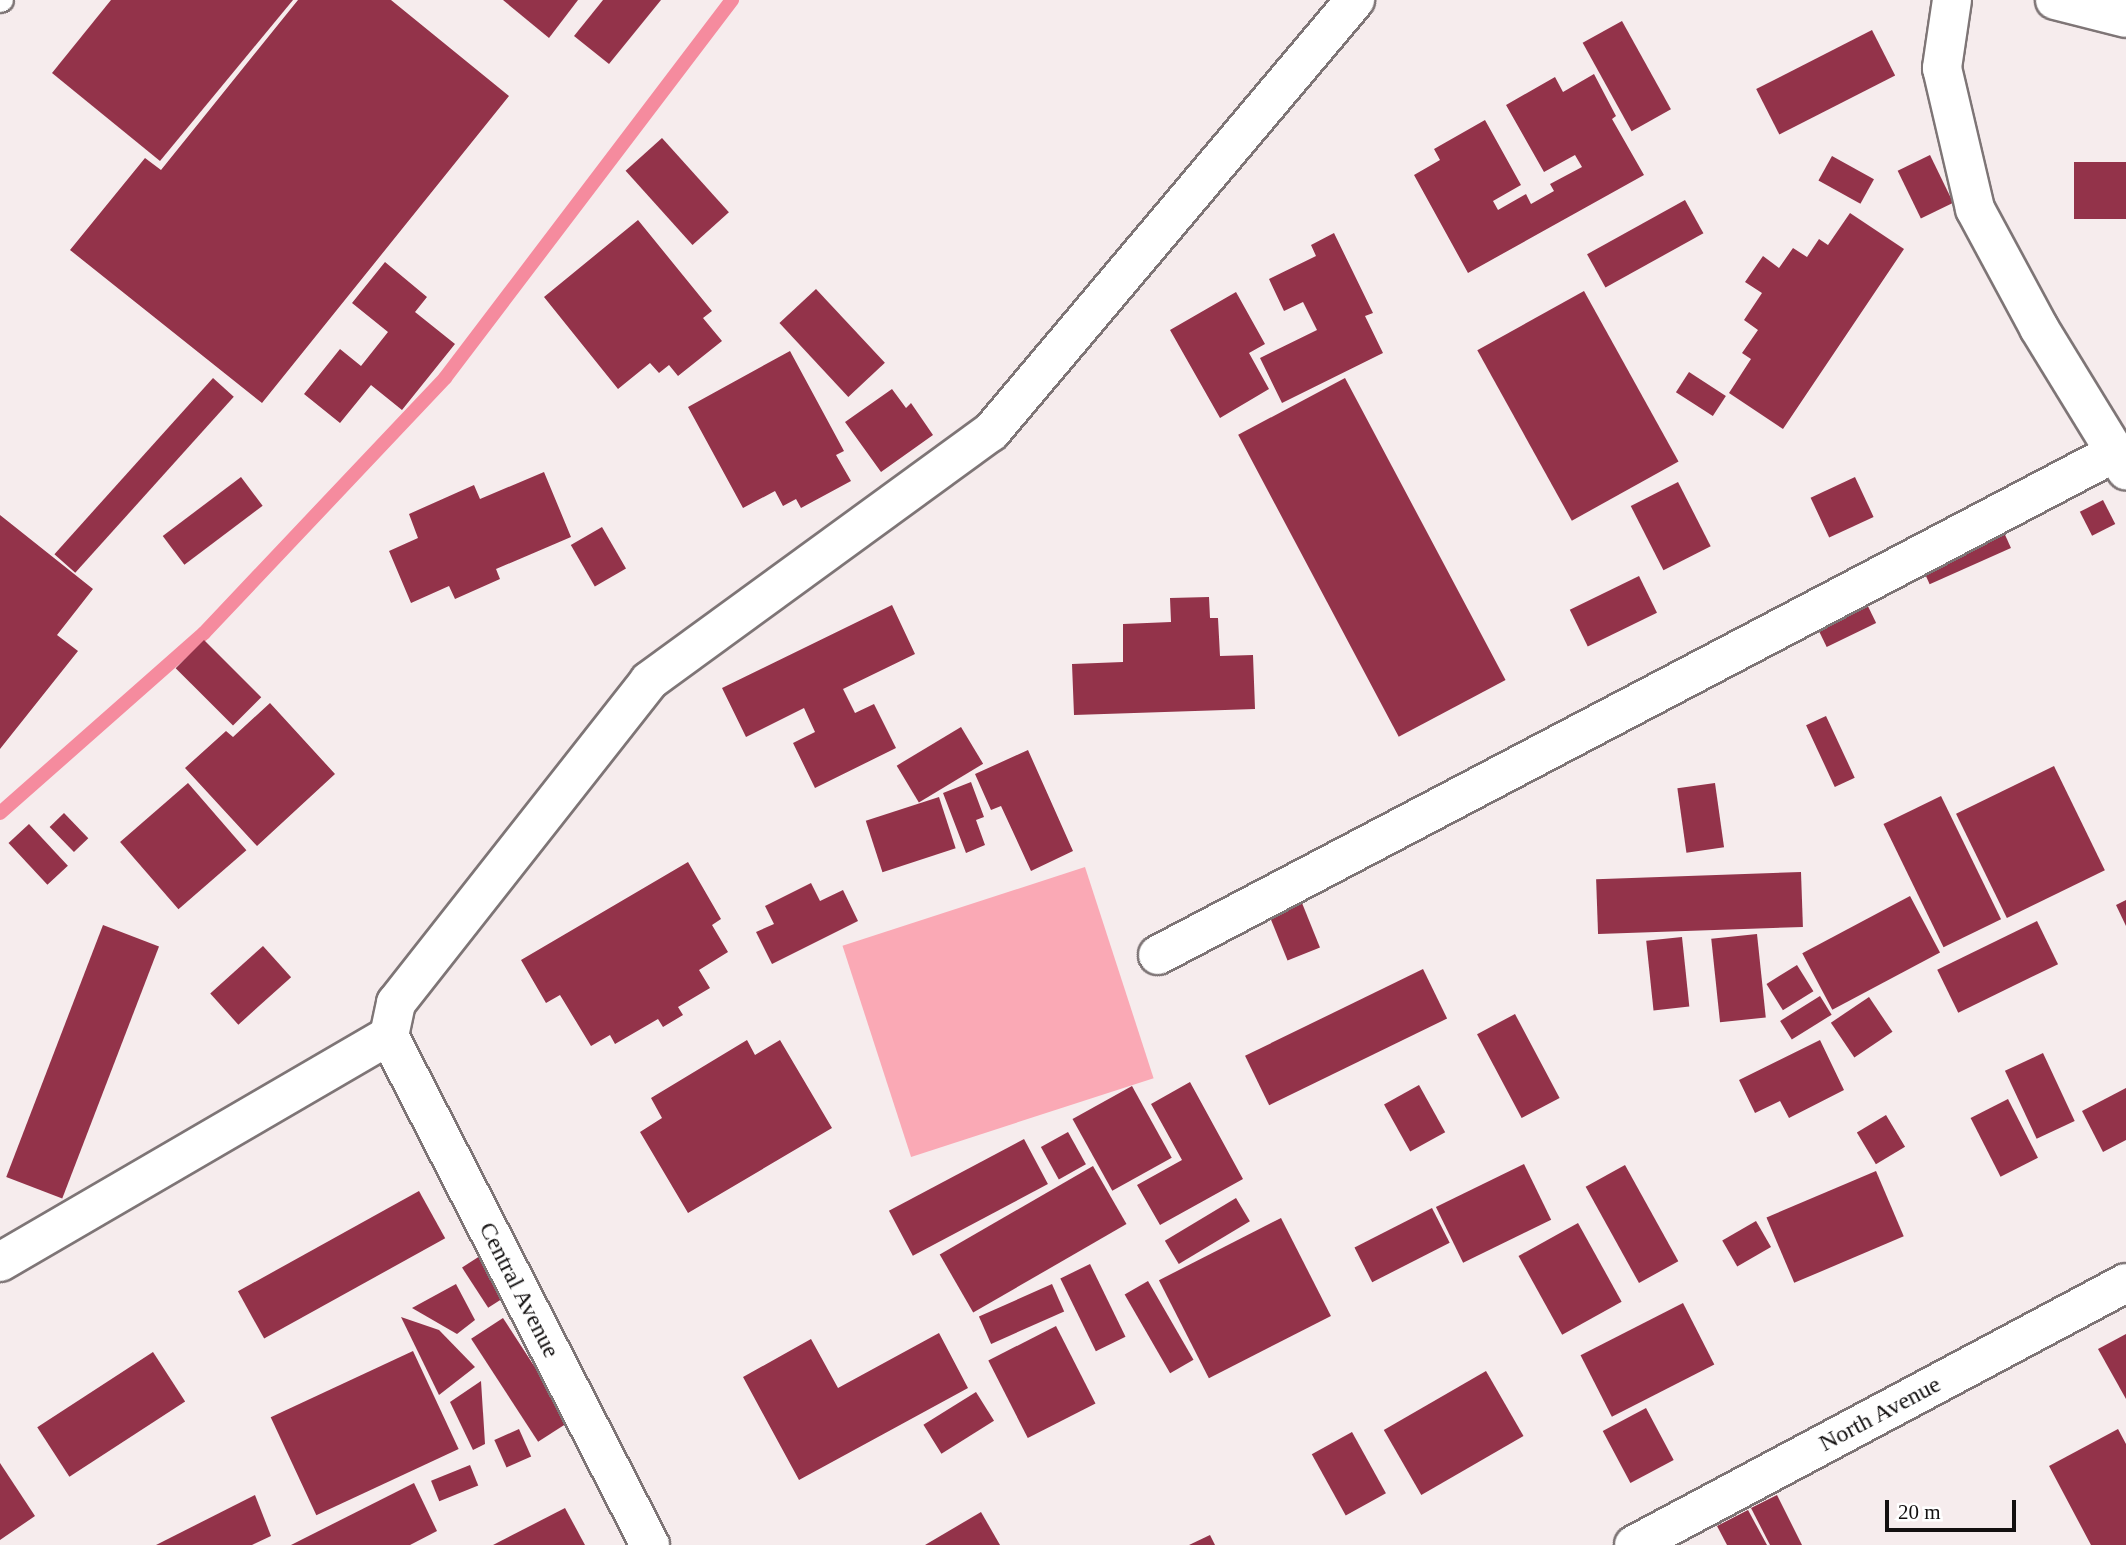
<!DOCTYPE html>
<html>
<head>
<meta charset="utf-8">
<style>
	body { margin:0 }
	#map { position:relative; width:2126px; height:1545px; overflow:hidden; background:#f6eced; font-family:Georgia,serif }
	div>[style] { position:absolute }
	.green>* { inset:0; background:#faa9b5; transform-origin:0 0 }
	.stream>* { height:14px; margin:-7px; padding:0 7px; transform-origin:7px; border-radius:7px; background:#f58b9e }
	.building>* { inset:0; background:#93334a; transform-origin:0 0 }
	.roads { filter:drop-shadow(2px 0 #7e7576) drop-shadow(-2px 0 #7e7576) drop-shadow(0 2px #7e7576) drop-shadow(0 -2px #7e7576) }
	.service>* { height:21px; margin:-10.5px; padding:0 10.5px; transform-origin:10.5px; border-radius:10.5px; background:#fff }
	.minor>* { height:38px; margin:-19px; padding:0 19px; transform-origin:19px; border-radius:19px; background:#fff }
	.tertiary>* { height:38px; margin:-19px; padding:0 19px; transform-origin:19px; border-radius:19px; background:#fff }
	span { translate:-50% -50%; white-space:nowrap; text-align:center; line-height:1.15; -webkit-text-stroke:7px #fff; paint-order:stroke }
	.street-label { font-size:24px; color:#131010 }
	.scale { position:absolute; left:1885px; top:1500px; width:131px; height:32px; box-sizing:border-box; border:4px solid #131010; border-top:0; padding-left:9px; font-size:21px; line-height:24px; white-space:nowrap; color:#131010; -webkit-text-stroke:5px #fff; paint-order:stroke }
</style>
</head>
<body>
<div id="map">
	<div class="green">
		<div style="left:1085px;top:867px;width:222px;height:255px;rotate:72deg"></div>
	</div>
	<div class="stream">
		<div style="left:0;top:813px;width:272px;rotate:-41.4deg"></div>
		<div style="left:204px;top:633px;width:351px;rotate:-46.6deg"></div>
		<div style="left:445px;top:378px;width:475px;rotate:-52.8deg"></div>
	</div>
	<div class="building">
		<div style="clip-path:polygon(111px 0,293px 0,160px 161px,52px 73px)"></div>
		<div style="clip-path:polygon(298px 0,391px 0,509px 96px,262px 403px,70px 250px,145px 158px,161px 170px)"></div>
		<div style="clip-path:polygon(503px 0,578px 0,549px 38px)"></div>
		<div style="clip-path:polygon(603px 0,661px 0,609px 64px,574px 36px)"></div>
		<div style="left:1622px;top:21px;width:101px;height:45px;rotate:61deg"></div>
		<div style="left:1872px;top:30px;width:51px;height:130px;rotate:63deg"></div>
		<div style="clip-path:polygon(1594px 74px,1616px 116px,1612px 119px,1644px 175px,1468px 273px,1414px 175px,1440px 160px,1434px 149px,1485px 120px,1521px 185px,1493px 201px,1498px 210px,1526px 194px,1531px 204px,1554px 191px,1550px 184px,1582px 167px,1575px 155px,1544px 172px,1506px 105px,1555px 77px,1563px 92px)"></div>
		<div style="left:662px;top:138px;width:100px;height:49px;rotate:48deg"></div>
		<div style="left:1930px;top:155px;width:53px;height:36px;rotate:64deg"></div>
		<div style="left:1832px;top:156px;width:48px;height:28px;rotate:29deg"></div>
		<div style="left:2126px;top:162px;width:57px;height:52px;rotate:90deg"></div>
		<div style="left:1685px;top:200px;width:38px;height:112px;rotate:61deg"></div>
		<div style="clip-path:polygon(1850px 213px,1904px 249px,1783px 429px,1729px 393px,1751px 359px,1742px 353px,1758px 330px,1744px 320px,1762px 293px,1745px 282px,1763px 256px,1779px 268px,1793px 248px,1807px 257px,1819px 239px,1828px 245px)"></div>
		<div style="clip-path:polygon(638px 220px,712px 311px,703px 318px,722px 341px,678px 376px,669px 365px,659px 373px,650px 363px,618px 389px,544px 297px)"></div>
		<div style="clip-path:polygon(1334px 233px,1373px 313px,1365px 316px,1383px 353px,1282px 403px,1260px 358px,1317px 330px,1303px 302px,1284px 311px,1269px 279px,1316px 256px,1311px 245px)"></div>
		<div style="clip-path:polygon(385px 262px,427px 297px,415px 312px,455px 344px,402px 410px,371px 385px,340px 423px,304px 394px,340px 349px,361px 366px,388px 332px,352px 303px)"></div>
		<div style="left:816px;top:289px;width:101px;height:50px;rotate:47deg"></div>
		<div style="left:1584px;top:291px;width:195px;height:122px;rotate:61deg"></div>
		<div style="clip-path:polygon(1236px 292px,1265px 344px,1249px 353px,1269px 389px,1220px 418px,1170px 330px)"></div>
		<div style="clip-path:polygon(790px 351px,844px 451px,836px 455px,851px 481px,801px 508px,796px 499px,783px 506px,775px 491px,743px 508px,688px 407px)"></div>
		<div style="left:1689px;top:372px;width:44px;height:24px;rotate:33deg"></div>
		<div style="left:213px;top:378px;width:28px;height:237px;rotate:42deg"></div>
		<div style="left:1345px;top:378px;width:342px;height:121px;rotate:62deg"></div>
		<div style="clip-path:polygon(892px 389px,906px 408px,911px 403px,933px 435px,881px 472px,845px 422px)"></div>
		<div style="clip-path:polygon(544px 472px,571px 537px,496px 569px,500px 579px,455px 599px,449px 586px,411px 603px,389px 551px,418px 538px,409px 514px,474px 485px,480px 499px)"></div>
		<div style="left:241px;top:477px;width:36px;height:98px;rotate:53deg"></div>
		<div style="left:1855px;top:477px;width:44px;height:49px;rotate:65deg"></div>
		<div style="left:1678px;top:482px;width:72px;height:53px;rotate:63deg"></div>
		<div style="left:2103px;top:500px;width:27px;height:26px;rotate:63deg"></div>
		<div style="clip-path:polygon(0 515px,93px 589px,57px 635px,78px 651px,0 749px)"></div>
		<div style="left:602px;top:527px;width:48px;height:36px;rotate:60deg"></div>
		<div style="left:2002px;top:528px;width:22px;height:89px;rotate:66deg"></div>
		<div style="left:1639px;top:576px;width:41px;height:77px;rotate:64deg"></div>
		<div style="left:1863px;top:596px;width:30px;height:55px;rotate:64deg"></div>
		<div style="clip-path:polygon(1209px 597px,1210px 618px,1218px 618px,1220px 656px,1253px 655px,1255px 709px,1074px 715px,1072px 664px,1123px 662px,1123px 624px,1171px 622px,1170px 598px)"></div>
		<div style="clip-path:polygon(892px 605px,915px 654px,843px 689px,855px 713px,874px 704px,896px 748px,815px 788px,793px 743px,815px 732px,804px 708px,746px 737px,722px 688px)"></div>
		<div style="left:204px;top:640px;width:81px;height:40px;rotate:45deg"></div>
		<div style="clip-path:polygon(270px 703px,335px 774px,257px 846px,185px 768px,226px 731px,233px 737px)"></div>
		<div style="left:1826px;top:716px;width:68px;height:22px;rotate:65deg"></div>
		<div style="left:961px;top:727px;width:43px;height:75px;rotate:59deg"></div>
		<div style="clip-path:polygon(1028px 750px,1073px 851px,1031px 871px,1001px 806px,991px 810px,975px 774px)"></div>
		<div style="left:2054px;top:766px;width:116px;height:109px;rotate:64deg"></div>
		<div style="clip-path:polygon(971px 782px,984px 817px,976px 820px,985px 845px,966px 853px,943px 793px)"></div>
		<div style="left:188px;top:783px;width:89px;height:90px;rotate:49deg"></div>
		<div style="left:1715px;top:783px;width:65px;height:38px;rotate:82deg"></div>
		<div style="left:1941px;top:796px;width:137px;height:64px;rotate:64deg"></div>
		<div style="left:939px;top:797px;width:54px;height:77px;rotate:72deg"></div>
		<div style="left:64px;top:813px;width:35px;height:20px;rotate:46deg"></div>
		<div style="left:29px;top:824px;width:57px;height:28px;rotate:47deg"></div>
		<div style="clip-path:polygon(688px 862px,721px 919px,712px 925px,728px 952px,699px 970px,710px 988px,678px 1007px,683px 1015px,663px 1027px,658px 1019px,615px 1044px,610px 1035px,591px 1046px,560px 995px,546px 1003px,521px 960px)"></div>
		<div style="left:1801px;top:872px;width:55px;height:205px;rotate:88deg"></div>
		<div style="clip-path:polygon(811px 883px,820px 901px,843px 890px,858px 921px,772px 964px,756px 932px,774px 924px,765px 906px)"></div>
		<div style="left:1910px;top:896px;width:64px;height:122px;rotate:62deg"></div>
		<div style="clip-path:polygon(2126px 900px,2126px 926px,2116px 905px)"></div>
		<div style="left:1302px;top:903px;width:48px;height:35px;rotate:68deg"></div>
		<div style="left:2037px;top:921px;width:48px;height:111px;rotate:64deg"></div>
		<div style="left:103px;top:925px;width:60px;height:270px;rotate:21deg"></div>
		<div style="left:1757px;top:934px;width:84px;height:46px;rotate:84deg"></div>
		<div style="left:1682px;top:937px;width:70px;height:36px;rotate:84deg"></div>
		<div style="left:263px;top:946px;width:42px;height:71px;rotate:48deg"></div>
		<div style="left:1797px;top:965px;width:31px;height:36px;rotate:58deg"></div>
		<div style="left:1423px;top:969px;width:55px;height:198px;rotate:64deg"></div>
		<div style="left:1820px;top:996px;width:22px;height:47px;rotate:58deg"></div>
		<div style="left:1869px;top:997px;width:42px;height:46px;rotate:56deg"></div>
		<div style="left:1515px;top:1014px;width:95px;height:43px;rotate:62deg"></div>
		<div style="clip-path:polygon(747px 1040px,755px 1055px,780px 1040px,832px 1128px,688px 1213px,640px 1132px,662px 1118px,651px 1098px)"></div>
		<div style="clip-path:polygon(1820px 1040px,1844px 1090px,1789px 1118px,1780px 1101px,1755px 1113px,1739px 1080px)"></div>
		<div style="left:2043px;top:1053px;width:75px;height:42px;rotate:65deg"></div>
		<div style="clip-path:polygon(1190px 1082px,1243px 1179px,1160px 1225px,1137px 1185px,1182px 1160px,1151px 1104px)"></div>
		<div style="left:1419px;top:1085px;width:54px;height:40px;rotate:61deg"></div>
		<div style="left:1132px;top:1086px;width:82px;height:68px;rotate:61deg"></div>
		<div style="clip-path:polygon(2126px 1088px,2126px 1140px,2103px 1152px,2082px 1111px)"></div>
		<div style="left:2008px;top:1099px;width:66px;height:42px;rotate:63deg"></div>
		<div style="left:1886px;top:1115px;width:37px;height:34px;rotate:59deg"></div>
		<div style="left:1068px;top:1132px;width:37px;height:31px;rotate:61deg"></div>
		<div style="left:1024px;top:1139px;width:51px;height:153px;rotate:62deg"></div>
		<div style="left:1524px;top:1164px;width:62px;height:98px;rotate:64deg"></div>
		<div style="left:1625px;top:1165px;width:110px;height:45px;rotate:61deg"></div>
		<div style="left:1093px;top:1166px;width:67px;height:177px;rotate:60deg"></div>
		<div style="left:1876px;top:1171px;width:71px;height:119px;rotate:67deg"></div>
		<div style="left:419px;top:1191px;width:54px;height:207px;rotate:61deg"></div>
		<div style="left:1236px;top:1198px;width:27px;height:83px;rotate:59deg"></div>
		<div style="left:1432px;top:1208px;width:39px;height:87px;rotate:63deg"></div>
		<div style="left:1281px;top:1218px;width:110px;height:137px;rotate:63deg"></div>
		<div style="left:1756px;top:1221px;width:30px;height:39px;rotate:60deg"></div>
		<div style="left:1578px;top:1223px;width:90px;height:68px;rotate:61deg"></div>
		<div style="left:483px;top:1254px;width:48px;height:25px;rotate:57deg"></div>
		<div style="left:1090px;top:1264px;width:81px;height:33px;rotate:64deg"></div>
		<div style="left:1148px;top:1281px;width:91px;height:27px;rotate:60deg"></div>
		<div style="clip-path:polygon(456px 1284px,475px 1320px,457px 1334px,412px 1308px)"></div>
		<div style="left:1052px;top:1284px;width:30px;height:80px;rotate:66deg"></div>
		<div style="left:1683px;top:1303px;width:69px;height:115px;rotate:63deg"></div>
		<div style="clip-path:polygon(401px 1317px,439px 1330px,475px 1367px,439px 1395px)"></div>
		<div style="left:503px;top:1318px;width:123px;height:38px;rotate:57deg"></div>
		<div style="left:1056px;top:1326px;width:87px;height:76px;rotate:63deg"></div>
		<div style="clip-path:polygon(939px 1333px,968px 1388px,799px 1480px,743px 1377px,811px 1339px,838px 1388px)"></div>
		<div style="clip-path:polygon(2126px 1334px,2126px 1399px,2098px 1349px)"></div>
		<div style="left:413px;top:1351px;width:108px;height:157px;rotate:65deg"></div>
		<div style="left:153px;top:1352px;width:59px;height:138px;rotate:57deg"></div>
		<div style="left:1486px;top:1371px;width:75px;height:118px;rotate:60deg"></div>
		<div style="clip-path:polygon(481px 1381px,485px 1444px,473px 1450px,450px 1402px)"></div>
		<div style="left:976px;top:1392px;width:34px;height:62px;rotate:58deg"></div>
		<div style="left:1646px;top:1408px;width:59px;height:49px;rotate:62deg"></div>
		<div style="left:519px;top:1429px;width:30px;height:27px;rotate:66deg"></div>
		<div style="clip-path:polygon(2118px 1429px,2126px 1444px,2126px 1545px,2091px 1545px,2049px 1466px)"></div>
		<div style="left:1352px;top:1432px;width:70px;height:46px;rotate:61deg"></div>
		<div style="clip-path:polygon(0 1463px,35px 1516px,0 1540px)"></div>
		<div style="left:470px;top:1465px;width:22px;height:42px;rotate:68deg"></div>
		<div style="clip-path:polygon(414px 1483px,437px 1531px,410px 1545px,291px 1545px)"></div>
		<div style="clip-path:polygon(255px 1495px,271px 1536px,252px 1545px,156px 1545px)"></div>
		<div style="clip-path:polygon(1777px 1495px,1802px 1545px,1770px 1545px,1751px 1508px)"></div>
		<div style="clip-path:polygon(565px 1508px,585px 1545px,493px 1545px)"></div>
		<div style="clip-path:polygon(1748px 1510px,1767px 1545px,1727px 1545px,1717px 1526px)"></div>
		<div style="clip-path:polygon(981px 1512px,1000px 1545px,925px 1545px)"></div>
		<div style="clip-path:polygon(1210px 1535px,1215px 1545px,1189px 1545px)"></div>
	</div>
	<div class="roads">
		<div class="service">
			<div style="left:0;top:1px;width:2px;rotate:-27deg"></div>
		</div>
		<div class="minor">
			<div style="left:1952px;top:0;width:69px;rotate:98.4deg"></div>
			<div style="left:1942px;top:68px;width:145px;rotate:76.8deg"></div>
			<div style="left:1975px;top:209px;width:135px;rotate:61.7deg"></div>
			<div style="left:2039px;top:328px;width:167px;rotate:58.5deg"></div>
			<div style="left:1158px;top:955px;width:1082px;rotate:-27.7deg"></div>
			<div style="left:389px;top:1036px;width:572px;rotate:62.85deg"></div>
			<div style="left:0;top:1262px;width:450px;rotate:-30.2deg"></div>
			<div style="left:389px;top:1036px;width:34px;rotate:-78deg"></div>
			<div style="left:396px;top:1003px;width:410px;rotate:-51.8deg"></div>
			<div style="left:649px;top:681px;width:423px;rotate:-36.1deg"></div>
			<div style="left:991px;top:432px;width:565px;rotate:-49.88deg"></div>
			<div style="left:1634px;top:1545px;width:557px;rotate:-28.04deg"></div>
		</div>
		<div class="tertiary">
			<div style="left:2055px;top:0;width:73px;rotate:14.2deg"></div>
		</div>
	</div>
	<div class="street-label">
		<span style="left:519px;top:1290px;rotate:63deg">Central Avenue</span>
		<span style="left:1880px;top:1414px;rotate:-28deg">North Avenue</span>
	</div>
	<div class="scale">20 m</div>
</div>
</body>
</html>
